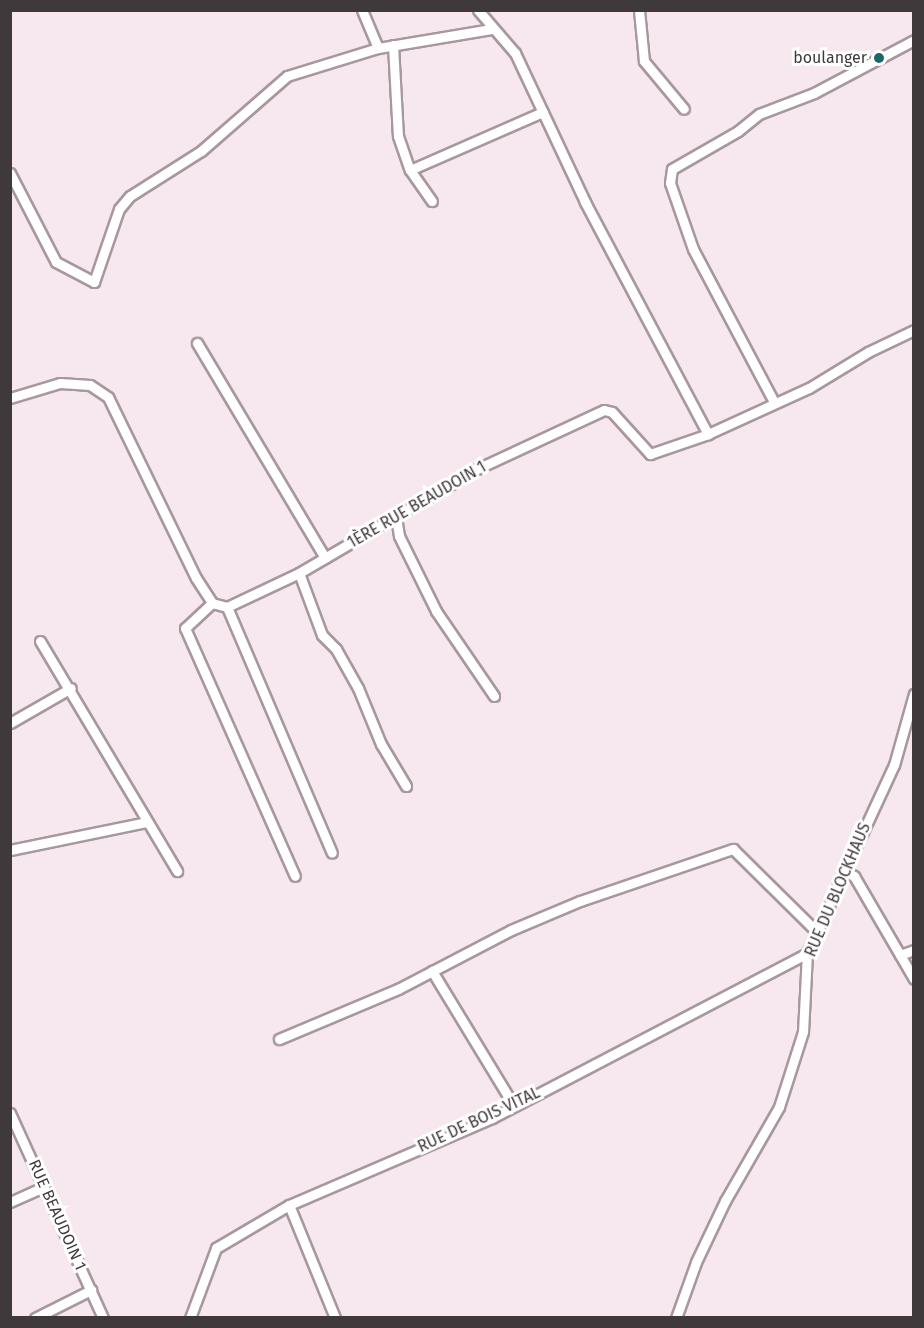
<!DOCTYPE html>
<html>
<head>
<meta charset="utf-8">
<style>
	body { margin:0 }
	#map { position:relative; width:924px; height:1328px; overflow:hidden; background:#f7e7ee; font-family:"Fira Sans",sans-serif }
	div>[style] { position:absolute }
	.roads { filter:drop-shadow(2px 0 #a7989f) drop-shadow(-2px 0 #a7989f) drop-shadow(0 2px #a7989f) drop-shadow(0 -2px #a7989f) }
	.street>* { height:9px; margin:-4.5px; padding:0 4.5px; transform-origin:4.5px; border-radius:4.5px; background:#fff }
	.dots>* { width:16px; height:16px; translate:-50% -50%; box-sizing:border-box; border:3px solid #fff; border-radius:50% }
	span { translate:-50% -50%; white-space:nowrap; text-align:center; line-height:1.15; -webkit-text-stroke:6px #fff; paint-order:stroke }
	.poi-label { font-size:16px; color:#40393c }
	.right { translate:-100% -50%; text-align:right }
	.street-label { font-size:16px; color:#40393c }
	.frame { position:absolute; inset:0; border:12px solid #40393c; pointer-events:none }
</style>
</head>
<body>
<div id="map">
	<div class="roads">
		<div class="street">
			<div style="left:362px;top:10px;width:41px;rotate:67.2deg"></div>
			<div style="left:478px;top:10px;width:57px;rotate:49.3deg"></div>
			<div style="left:515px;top:53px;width:165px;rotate:64.8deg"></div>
			<div style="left:585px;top:202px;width:263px;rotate:62.1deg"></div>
			<div style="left:639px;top:10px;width:51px;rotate:84.4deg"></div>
			<div style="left:644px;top:61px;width:62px;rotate:50.2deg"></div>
			<div style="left:393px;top:45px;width:91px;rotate:86.9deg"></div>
			<div style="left:398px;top:136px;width:36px;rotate:71deg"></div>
			<div style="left:410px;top:170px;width:38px;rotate:55deg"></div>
			<div style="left:410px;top:170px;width:145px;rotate:-23.6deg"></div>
			<div style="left:10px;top:173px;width:100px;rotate:62.7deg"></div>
			<div style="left:56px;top:262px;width:43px;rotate:27.8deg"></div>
			<div style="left:94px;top:282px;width:77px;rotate:-71.1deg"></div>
			<div style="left:119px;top:209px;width:17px;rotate:-50deg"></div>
			<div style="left:130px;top:196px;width:84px;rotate:-32.4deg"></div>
			<div style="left:201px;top:151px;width:114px;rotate:-41.1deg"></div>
			<div style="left:287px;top:76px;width:95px;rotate:-17.1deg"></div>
			<div style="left:378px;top:48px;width:115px;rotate:-9.5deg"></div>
			<div style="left:197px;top:343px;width:250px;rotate:59.2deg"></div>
			<div style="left:10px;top:398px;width:52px;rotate:-16.7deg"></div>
			<div style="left:60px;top:383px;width:30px;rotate:4deg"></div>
			<div style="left:90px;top:385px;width:22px;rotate:34deg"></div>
			<div style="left:108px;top:397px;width:201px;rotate:64.1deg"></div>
			<div style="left:196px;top:578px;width:30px;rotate:57deg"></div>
			<div style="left:212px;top:603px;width:16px;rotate:15deg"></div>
			<div style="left:227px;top:607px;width:80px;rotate:-25.3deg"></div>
			<div style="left:299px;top:573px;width:208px;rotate:-30.3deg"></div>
			<div style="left:479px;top:468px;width:138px;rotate:-24.9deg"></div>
			<div style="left:604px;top:410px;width:8px;rotate:14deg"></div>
			<div style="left:612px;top:412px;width:57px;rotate:47.9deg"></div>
			<div style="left:650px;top:454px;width:61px;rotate:-19deg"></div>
			<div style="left:708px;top:434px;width:111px;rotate:-24.5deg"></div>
			<div style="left:809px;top:388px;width:69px;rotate:-31.4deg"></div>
			<div style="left:868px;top:352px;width:51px;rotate:-25.6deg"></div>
			<div style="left:774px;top:402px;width:173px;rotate:-117.9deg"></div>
			<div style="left:693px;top:249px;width:70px;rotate:-109.2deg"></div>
			<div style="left:670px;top:183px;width:14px;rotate:-82deg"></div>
			<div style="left:672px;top:169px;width:76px;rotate:-29.9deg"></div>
			<div style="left:738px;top:131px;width:27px;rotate:-39deg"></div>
			<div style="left:759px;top:114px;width:59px;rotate:-20.9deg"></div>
			<div style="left:814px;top:93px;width:113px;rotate:-27.9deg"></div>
			<div style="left:396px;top:517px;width:19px;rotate:81deg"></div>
			<div style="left:399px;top:536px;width:84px;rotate:63.7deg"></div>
			<div style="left:436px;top:611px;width:103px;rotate:55.7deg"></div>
			<div style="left:299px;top:573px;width:66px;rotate:69.6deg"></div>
			<div style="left:322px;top:635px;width:20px;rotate:45deg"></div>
			<div style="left:336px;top:649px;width:45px;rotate:60.6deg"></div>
			<div style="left:358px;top:688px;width:61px;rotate:67.7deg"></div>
			<div style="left:381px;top:744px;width:49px;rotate:59.2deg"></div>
			<div style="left:212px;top:603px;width:37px;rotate:137deg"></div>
			<div style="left:185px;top:628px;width:271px;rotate:66.1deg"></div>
			<div style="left:227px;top:607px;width:267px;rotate:66.9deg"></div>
			<div style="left:40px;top:641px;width:268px;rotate:59.2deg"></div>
			<div style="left:10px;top:723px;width:70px;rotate:-29.8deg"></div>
			<div style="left:10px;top:850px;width:140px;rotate:-11.6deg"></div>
			<div style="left:843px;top:870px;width:13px;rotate:29deg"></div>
			<div style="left:854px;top:876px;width:119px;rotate:59.8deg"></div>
			<div style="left:900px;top:955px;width:15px;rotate:-20deg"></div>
			<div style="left:432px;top:971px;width:158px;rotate:58.7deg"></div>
			<div style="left:279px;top:1039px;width:129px;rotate:-22.8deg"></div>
			<div style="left:398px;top:989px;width:127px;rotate:-27.6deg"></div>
			<div style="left:511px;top:930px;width:75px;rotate:-22.8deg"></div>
			<div style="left:580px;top:901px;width:162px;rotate:-18.8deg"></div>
			<div style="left:733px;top:849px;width:117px;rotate:44.7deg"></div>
			<div style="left:10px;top:1113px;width:225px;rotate:65.6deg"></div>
			<div style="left:10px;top:1202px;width:37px;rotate:-24deg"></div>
			<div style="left:289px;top:1205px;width:122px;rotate:67.8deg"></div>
			<div style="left:35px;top:1318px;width:63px;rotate:-26.6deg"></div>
			<div style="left:190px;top:1318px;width:75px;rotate:-69.6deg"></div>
			<div style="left:216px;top:1248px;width:85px;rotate:-30.5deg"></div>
			<div style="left:289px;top:1205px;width:221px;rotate:-23.2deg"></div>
			<div style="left:492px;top:1118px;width:356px;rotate:-27.6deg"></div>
			<div style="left:676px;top:1318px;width:59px;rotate:-70.3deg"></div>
			<div style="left:696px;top:1262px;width:68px;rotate:-64.6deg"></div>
			<div style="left:725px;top:1201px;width:108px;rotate:-60.1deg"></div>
			<div style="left:779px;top:1107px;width:79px;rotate:-72.3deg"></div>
			<div style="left:803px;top:1032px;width:79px;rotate:-87.1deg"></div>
			<div style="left:807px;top:953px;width:207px;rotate:-65.2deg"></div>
			<div style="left:894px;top:765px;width:74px;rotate:-74.3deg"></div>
		</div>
	</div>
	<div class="dots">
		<div style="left:879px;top:58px;background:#1b686b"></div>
	</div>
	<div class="poi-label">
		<span class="right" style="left:867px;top:58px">boulanger</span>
	</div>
	<div class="street-label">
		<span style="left:417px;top:505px;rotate:-30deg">1ÈRE RUE BEAUDOIN 1</span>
		<span style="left:838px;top:890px;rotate:-67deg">RUE DU BLOCKHAUS</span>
		<span style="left:479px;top:1120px;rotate:-25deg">RUE DE BOIS VITAL</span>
		<span style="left:57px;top:1215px;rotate:66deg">RUE BEAUDOIN 1</span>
	</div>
	<div class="frame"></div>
</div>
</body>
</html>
